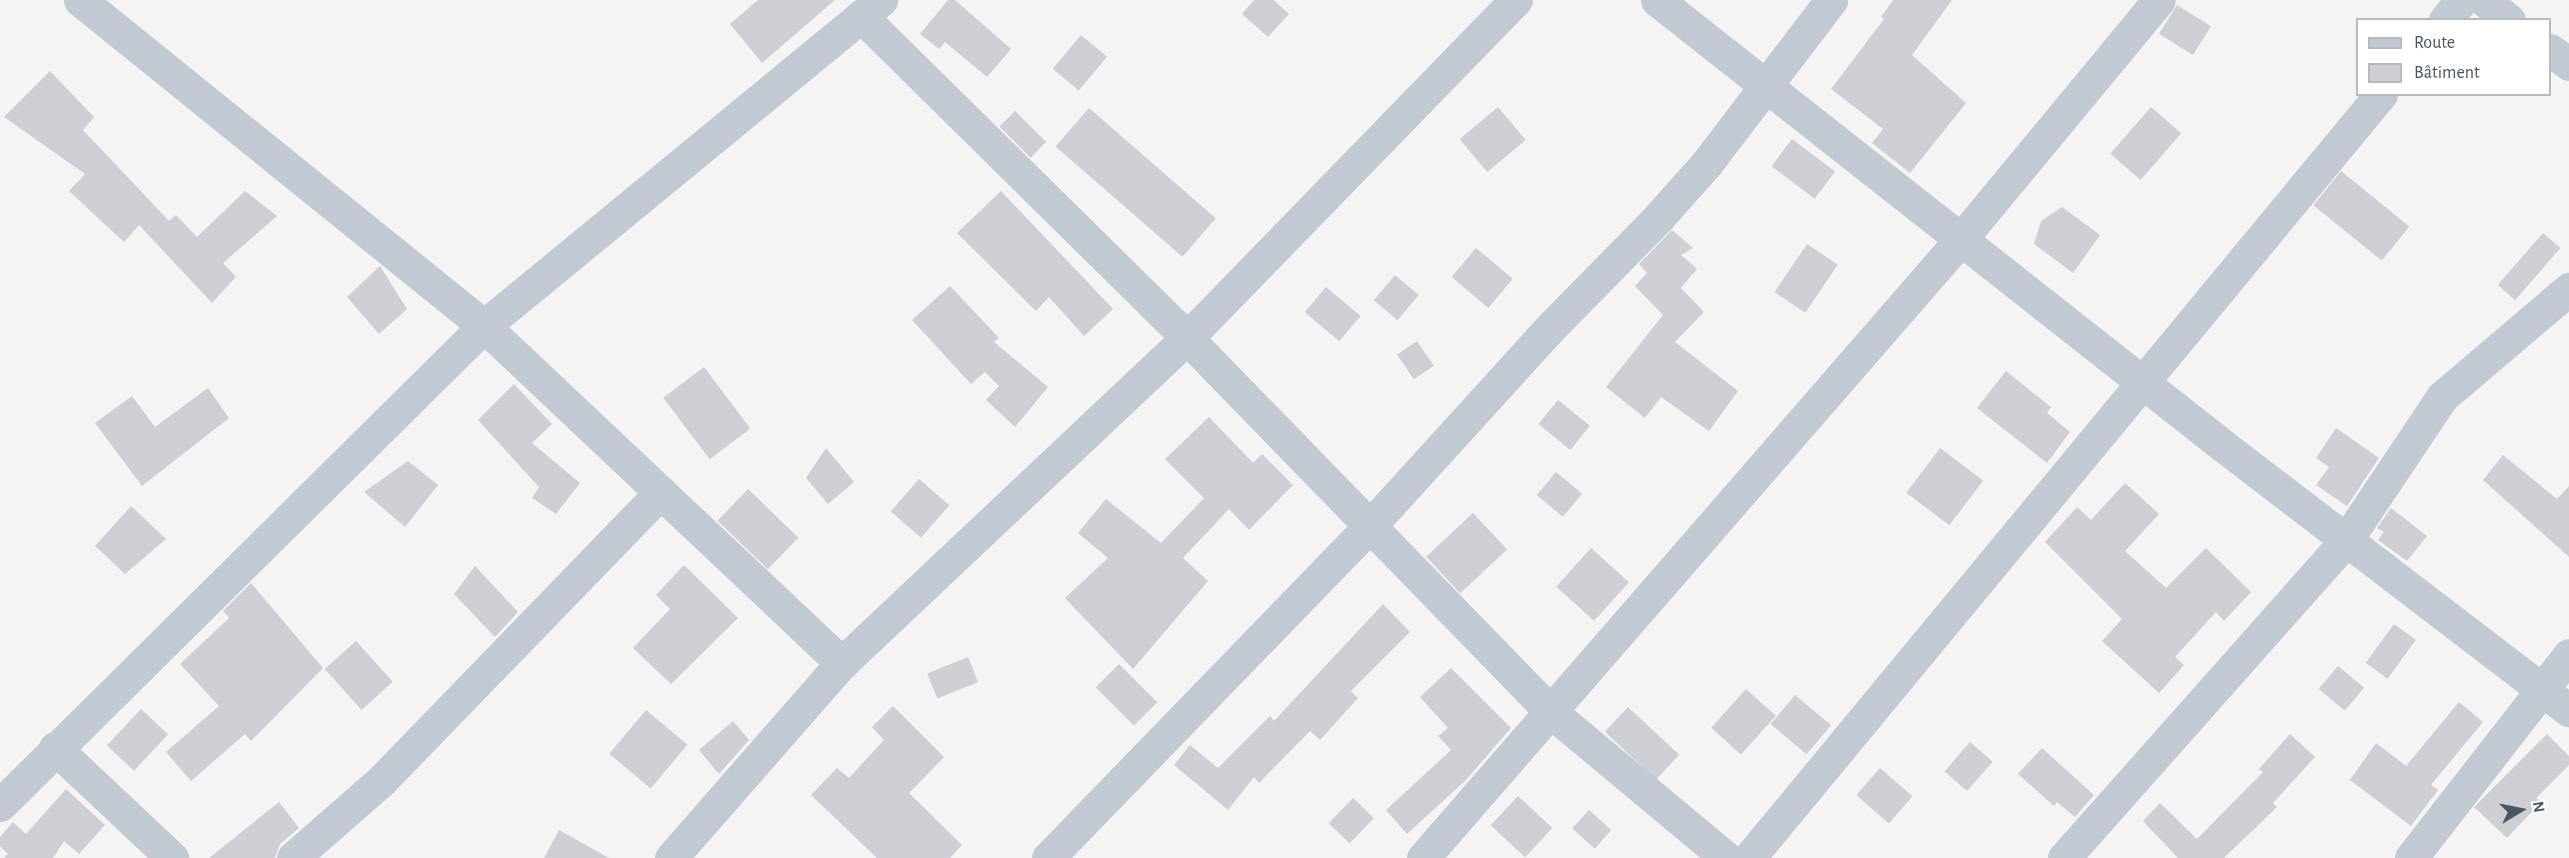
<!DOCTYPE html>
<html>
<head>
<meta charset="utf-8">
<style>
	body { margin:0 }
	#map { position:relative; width:2569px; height:858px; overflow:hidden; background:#f5f3f3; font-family:"Alegreya Sans",sans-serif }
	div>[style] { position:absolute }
	.building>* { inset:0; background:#cdcfd5; transform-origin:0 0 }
	.street>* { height:33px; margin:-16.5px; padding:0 16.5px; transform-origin:16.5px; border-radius:16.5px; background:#c1cad2 }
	span { translate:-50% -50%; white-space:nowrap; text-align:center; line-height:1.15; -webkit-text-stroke:4.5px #fff; paint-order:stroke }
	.legend { position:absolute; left:2356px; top:18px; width:195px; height:78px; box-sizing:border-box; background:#fff; border:2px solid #b7bbc0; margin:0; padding:8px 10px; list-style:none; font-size:18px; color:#4a5661 }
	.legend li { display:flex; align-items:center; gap:12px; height:30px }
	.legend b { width:30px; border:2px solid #b7bbc0 }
	.north { position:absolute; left:2491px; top:780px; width:60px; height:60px; -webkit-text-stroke:4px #fff; paint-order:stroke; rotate:80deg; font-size:16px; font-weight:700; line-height:24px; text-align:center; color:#4a5661 }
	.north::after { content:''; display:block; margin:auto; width:21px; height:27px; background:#4a5661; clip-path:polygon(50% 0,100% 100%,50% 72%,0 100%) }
</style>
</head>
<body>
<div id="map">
	<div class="building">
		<div style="clip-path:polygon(758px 0,835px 0,762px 63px,730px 24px)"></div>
		<div style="clip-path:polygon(948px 0,955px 0,1011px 49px,987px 77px,945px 42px,939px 49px,920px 34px)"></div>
		<div style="clip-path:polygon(1254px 0,1274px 0,1289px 14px,1268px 37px,1242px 14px)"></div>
		<div style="clip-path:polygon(1893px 0,1952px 0,1912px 55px,1966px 103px,1910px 173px,1872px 143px,1883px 129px,1831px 89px,1884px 19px,1881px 17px)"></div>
		<div style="left:2177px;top:5px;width:40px;height:34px;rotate:32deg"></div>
		<div style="left:1081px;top:35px;width:34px;height:44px;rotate:40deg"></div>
		<div style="clip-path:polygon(50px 71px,94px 117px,83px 130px,169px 221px,176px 215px,197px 237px,245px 191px,277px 216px,223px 263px,236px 277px,212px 303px,139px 225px,124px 242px,69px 191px,85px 174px,4px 117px)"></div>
		<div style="left:1498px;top:107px;width:43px;height:50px;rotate:50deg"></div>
		<div style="left:2151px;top:107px;width:40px;height:62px;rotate:41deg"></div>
		<div style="left:1089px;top:108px;width:168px;height:51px;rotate:41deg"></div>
		<div style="left:1015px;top:111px;width:44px;height:22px;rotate:45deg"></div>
		<div style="left:1792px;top:139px;width:54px;height:34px;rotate:37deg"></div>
		<div style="left:2341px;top:171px;width:88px;height:44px;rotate:39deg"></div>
		<div style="clip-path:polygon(1001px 191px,1113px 309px,1084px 336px,1049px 297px,1036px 311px,957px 233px)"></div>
		<div style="clip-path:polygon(2062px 207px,2100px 235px,2073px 273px,2034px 244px,2041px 221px)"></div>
		<div style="clip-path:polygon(1672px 230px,1693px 248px,1681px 255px,1697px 269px,1681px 288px,1704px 312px,1675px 342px,1738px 391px,1709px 431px,1661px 397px,1645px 418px,1606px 387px,1663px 315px,1635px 286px,1647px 273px,1639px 264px)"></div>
		<div style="left:2543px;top:233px;width:23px;height:69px;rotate:41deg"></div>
		<div style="left:1807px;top:244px;width:37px;height:58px;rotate:34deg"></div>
		<div style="left:1476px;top:248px;width:48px;height:38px;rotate:40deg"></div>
		<div style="clip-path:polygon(380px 266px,407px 309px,379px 334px,347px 297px)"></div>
		<div style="left:1395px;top:275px;width:31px;height:33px;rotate:40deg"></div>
		<div style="clip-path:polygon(950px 286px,999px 338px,994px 342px,1048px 387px,1015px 427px,986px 400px,999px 386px,985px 372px,971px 384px,912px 320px)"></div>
		<div style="left:1326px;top:287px;width:45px;height:33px;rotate:40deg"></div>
		<div style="left:1417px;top:341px;width:30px;height:24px;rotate:56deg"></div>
		<div style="left:704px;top:367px;width:77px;height:51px;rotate:53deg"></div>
		<div style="clip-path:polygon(2006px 371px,2051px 407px,2047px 413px,2070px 432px,2047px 463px,1977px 408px)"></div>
		<div style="clip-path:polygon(514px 384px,552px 424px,532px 443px,580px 483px,556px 514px,532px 498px,539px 487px,478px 420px)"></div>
		<div style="clip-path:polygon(208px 388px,229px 418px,142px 486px,95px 423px,132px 396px,155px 427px)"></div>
		<div style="left:1558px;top:400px;width:41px;height:31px;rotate:39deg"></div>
		<div style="clip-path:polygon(1209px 417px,1253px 463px,1262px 454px,1293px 485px,1249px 530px,1229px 509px,1183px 558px,1208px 581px,1133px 669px,1065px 598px,1108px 558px,1078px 533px,1106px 499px,1161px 543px,1204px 498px,1165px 459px)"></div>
		<div style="clip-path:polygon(2336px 428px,2379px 458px,2347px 506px,2316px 485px,2329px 467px,2316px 458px)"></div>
		<div style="clip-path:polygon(826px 448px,854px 482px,828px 504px,806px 478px)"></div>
		<div style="left:1940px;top:448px;width:54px;height:56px;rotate:37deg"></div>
		<div style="clip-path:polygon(2503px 455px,2557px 499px,2569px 486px,2569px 557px,2483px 480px)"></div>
		<div style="clip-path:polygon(408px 461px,438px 485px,405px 527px,364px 492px)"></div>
		<div style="left:1556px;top:472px;width:34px;height:30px;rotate:40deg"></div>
		<div style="left:919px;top:479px;width:40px;height:43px;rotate:41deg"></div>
		<div style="clip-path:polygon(2125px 483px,2159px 514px,2125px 551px,2166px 588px,2206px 548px,2251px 592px,2224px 621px,2216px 612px,2175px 657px,2184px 665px,2159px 693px,2102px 641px,2122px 619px,2045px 542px,2077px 507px,2091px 520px)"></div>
		<div style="left:748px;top:489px;width:70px;height:44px;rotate:44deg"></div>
		<div style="clip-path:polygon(131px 506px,166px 539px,125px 574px,95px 546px)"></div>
		<div style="clip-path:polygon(2391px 508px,2427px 536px,2407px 561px,2378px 540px,2384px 532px,2377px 528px)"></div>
		<div style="left:1473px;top:513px;width:50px;height:64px;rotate:47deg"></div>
		<div style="left:1591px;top:548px;width:51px;height:52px;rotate:42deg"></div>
		<div style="clip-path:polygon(684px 565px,738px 618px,671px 684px,633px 648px,670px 609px,656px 595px)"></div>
		<div style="clip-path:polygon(475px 566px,518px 612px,495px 637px,454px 594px)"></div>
		<div style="clip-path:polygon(251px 583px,323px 668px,251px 741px,245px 734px,191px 781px,166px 752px,219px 706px,180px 664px,229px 618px,223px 611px)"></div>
		<div style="clip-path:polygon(1383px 604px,1410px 632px,1351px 691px,1358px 698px,1320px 740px,1310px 731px,1259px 783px,1254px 777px,1228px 810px,1174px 765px,1190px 745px,1218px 768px,1270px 716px,1274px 721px)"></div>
		<div style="left:2394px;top:624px;width:27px;height:48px;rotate:36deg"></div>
		<div style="left:356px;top:641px;width:55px;height:42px;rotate:48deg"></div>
		<div style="left:968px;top:657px;width:27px;height:44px;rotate:68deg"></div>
		<div style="left:1119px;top:664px;width:54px;height:33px;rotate:45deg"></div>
		<div style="left:2338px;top:666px;width:34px;height:30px;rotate:40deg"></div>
		<div style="clip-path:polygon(1451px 668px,1511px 728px,1466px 780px,1407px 834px,1386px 810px,1451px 750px,1438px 736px,1448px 728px,1420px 697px)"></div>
		<div style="left:1746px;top:689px;width:40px;height:52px;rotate:42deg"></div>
		<div style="left:1795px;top:695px;width:47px;height:38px;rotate:40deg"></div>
		<div style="clip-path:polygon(2459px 702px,2483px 722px,2431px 785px,2438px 790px,2411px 826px,2350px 780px,2376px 743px,2406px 766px)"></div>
		<div style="clip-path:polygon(893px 706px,944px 757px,909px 793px,962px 845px,950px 858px,877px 858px,811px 795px,837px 768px,849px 778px,884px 740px,872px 727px)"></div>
		<div style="left:1628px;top:707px;width:70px;height:34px;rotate:43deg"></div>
		<div style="left:141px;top:709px;width:37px;height:50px;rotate:43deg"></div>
		<div style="left:646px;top:710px;width:54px;height:57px;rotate:40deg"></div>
		<div style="clip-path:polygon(733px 721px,749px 740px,719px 774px,699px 750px)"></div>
		<div style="clip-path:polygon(2290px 734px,2315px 757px,2273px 803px,2277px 807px,2224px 858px,2178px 858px,2143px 821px,2160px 803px,2197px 839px,2263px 772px,2259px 769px)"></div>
		<div style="clip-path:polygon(2547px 734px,2569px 756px,2569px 765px,2536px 798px,2541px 802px,2507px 838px,2474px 807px)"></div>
		<div style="left:1970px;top:742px;width:30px;height:39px;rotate:41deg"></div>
		<div style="clip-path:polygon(2042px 748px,2094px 795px,2075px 817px,2057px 802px,2054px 806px,2018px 774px)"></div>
		<div style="left:1880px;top:768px;width:43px;height:36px;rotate:41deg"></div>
		<div style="clip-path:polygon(66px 789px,105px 825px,79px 854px,64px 841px,53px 858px,4px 858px,8px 854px,0 846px,0 837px,13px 822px,26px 834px)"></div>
		<div style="left:1518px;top:796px;width:47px;height:40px;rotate:43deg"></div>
		<div style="left:1353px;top:798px;width:29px;height:35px;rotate:44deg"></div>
		<div style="clip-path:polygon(279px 802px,299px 828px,280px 844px,275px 858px,209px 858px)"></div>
		<div style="left:1589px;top:810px;width:30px;height:25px;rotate:42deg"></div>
		<div style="clip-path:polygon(559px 830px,609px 858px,544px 858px)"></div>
	</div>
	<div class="street">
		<div style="left:80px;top:0;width:519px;rotate:38.9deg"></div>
		<div style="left:484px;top:326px;width:492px;rotate:43.3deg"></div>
		<div style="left:1657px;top:0;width:719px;rotate:38.22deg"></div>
		<div style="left:2222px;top:445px;width:437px;rotate:37.4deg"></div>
		<div style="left:2484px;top:0;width:32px;rotate:39deg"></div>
		<div style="left:861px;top:16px;width:458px;rotate:44.6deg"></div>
		<div style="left:1187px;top:338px;width:522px;rotate:45.78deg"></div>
		<div style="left:1551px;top:712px;width:228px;rotate:39.8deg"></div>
		<div style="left:2445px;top:20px;width:26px;rotate:-50deg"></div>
		<div style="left:2550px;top:50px;width:24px;rotate:36deg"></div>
		<div style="left:55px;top:748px;width:161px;rotate:43.2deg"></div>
		<div style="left:0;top:805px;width:681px;rotate:-44.7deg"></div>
		<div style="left:484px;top:326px;width:514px;rotate:-39.39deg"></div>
		<div style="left:293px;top:858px;width:117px;rotate:-41.2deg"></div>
		<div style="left:381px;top:781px;width:402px;rotate:-45.9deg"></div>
		<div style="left:671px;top:858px;width:259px;rotate:-48.8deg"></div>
		<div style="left:842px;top:663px;width:474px;rotate:-43.3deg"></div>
		<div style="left:1187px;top:338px;width:472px;rotate:-45.8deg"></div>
		<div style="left:1048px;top:858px;width:460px;rotate:-45.9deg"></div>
		<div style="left:1368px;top:528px;width:272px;rotate:-47.7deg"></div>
		<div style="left:1551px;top:327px;width:153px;rotate:-45.5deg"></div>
		<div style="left:1658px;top:218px;width:74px;rotate:-48.3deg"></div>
		<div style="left:1707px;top:163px;width:205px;rotate:-52.7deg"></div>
		<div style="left:1423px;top:858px;width:820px;rotate:-49deg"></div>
		<div style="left:1961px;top:239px;width:310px;rotate:-50.4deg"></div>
		<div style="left:1749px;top:858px;width:992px;rotate:-50.4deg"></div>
		<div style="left:2064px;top:858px;width:426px;rotate:-48.4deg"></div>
		<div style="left:2347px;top:539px;width:171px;rotate:-56.2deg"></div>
		<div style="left:2442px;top:397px;width:167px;rotate:-40.4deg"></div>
		<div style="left:2411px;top:858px;width:257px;rotate:-52.1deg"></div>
	</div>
	<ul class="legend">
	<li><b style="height:8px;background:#c1cad2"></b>Route</li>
	<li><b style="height:16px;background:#cdcfd5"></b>Bâtiment</li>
	</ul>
	<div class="north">N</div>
</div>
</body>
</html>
